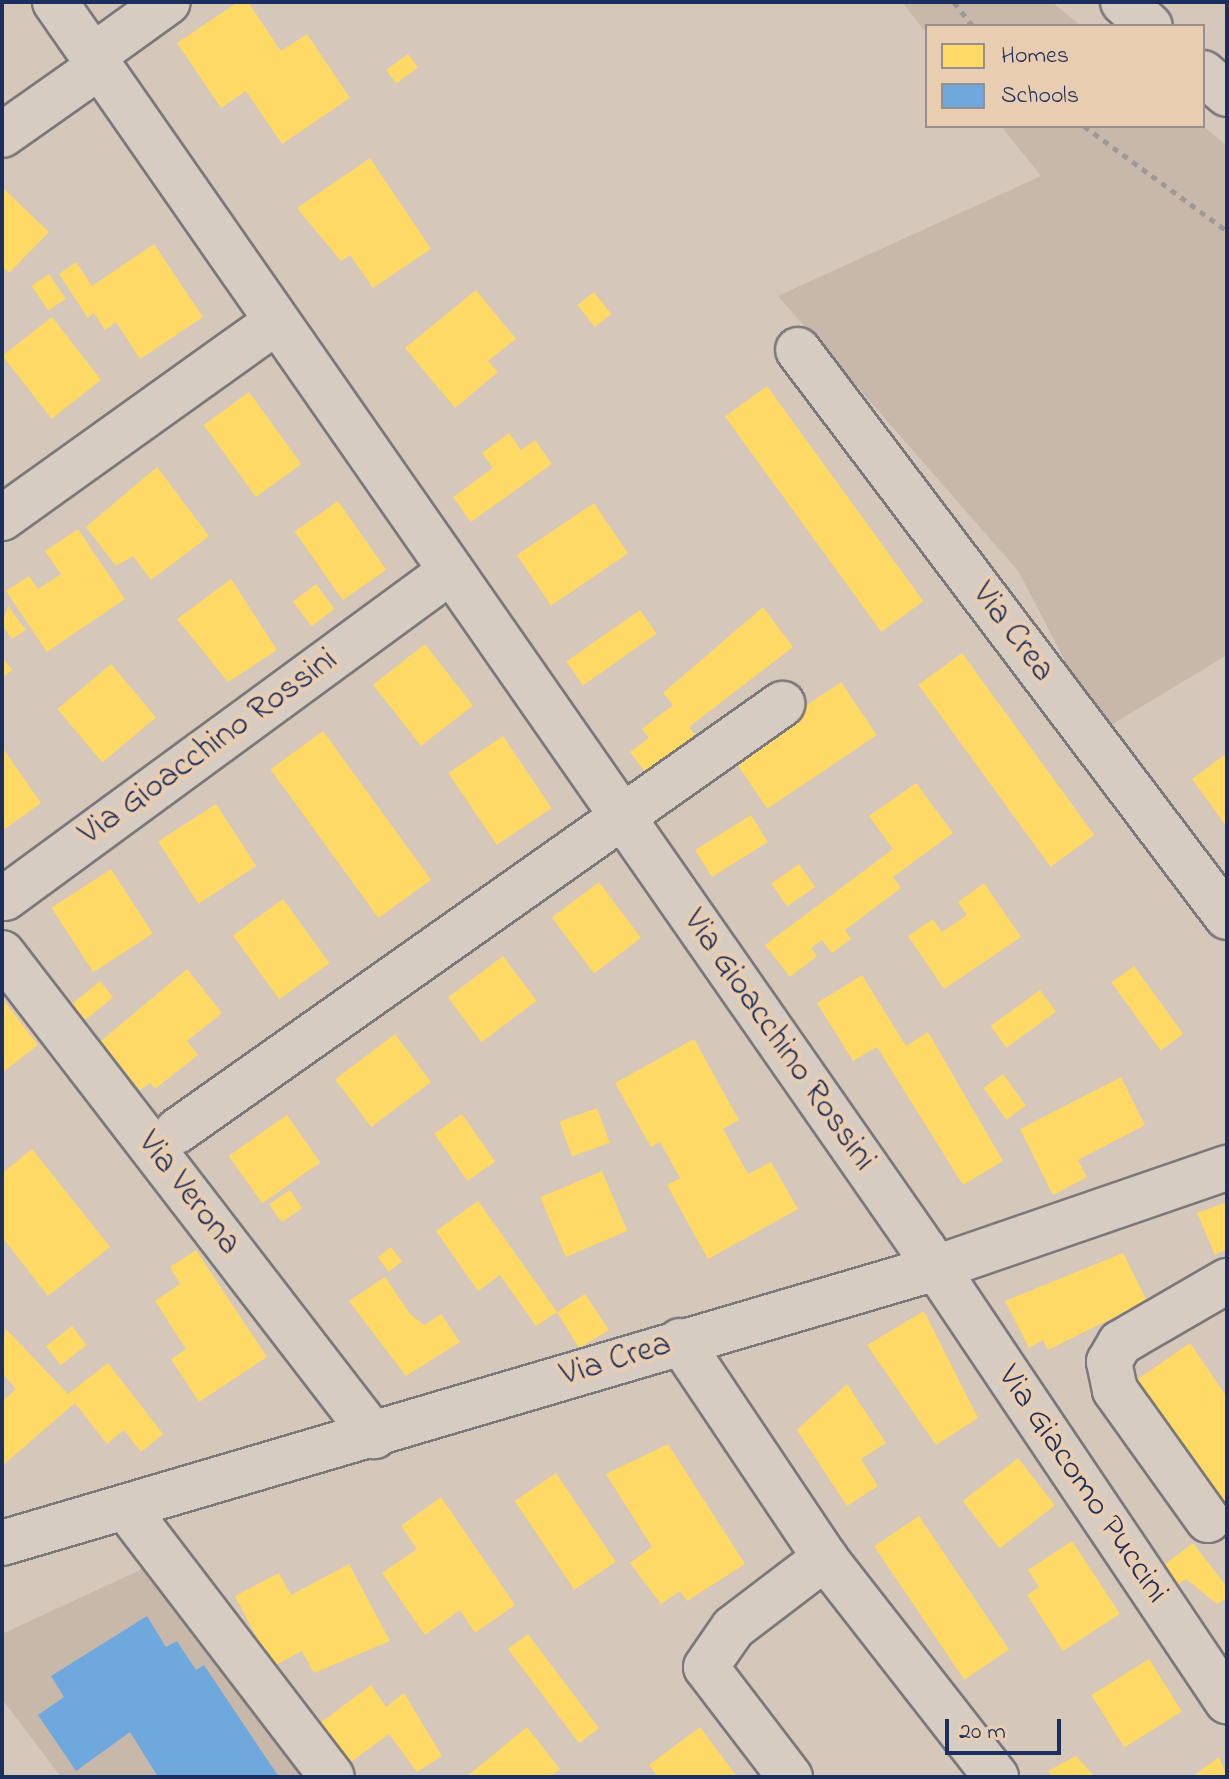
<!DOCTYPE html>
<html>
<head>
<meta charset="utf-8">
<style>
	body { margin:0 }
	#map { position:relative; width:1229px; height:1779px; overflow:hidden; background:#d5c7b9; font-family:"Indie Flower",sans-serif }
	div>[style] { position:absolute }
	.built>* { inset:0; background:#c8b8aa }
	.green>* { inset:0; background:#c7b8aa }
	.homes>* { inset:0; background:#ffd966; transform-origin:0 0 }
	.schools>* { inset:0; background:#6fa8dc }
	.path>* { height:5px; margin-top:-2.5px; transform-origin:0; background:repeating-linear-gradient(90deg,#9e9997 0 6px,transparent 0 12px) }
	.roads { filter:drop-shadow(2px 0 #7b787b) drop-shadow(-2px 0 #7b787b) drop-shadow(0 2px #7b787b) drop-shadow(0 -2px #7b787b) }
	.minor>* { height:44px; margin:-22px; padding:0 22px; transform-origin:22px; border-radius:22px; background:#d6ccc2 }
	.highway>* { height:44px; margin:-22px; padding:0 22px; transform-origin:22px; border-radius:22px; background:#d6ccc2 }
	span { translate:-50% -50%; white-space:nowrap; text-align:center; line-height:1.15; -webkit-text-stroke:8px #e9cdb0; paint-order:stroke }
	.street-label { font-size:34px; color:#1b2f5e }
	.frame { position:absolute; inset:0; border:4px solid #1b2f5e; pointer-events:none }
	.legend { position:absolute; left:925px; top:24px; width:280px; height:104px; box-sizing:border-box; background:#e9cdb0; border:2px solid #978e8f; margin:0; padding:10px 14px; list-style:none; font-size:24px; color:#1b2f5e }
	.legend li { display:flex; align-items:center; gap:16px; height:40px }
	.legend b { width:40px; border:2px solid #978e8f }
	.scale { position:absolute; left:945px; top:1719px; width:116px; height:36px; box-sizing:border-box; border:4px solid #1b2f5e; border-top:0; padding-left:10px; font-size:24px; line-height:28px; white-space:nowrap; color:#1b2f5e; -webkit-text-stroke:6px #e9cdb0; paint-order:stroke }
</style>
</head>
<body>
<div id="map">
	<div class="built">
		<div style="clip-path:polygon(156px 1553px,334px 1777px,61px 1777px,2px 1699px,2px 1634px,138px 1571px)"></div>
	</div>
	<div class="green">
		<div style="clip-path:polygon(902px 2px,1052px 2px,1081px 26px,927px 26px,927px 34px)"></div>
		<div style="clip-path:polygon(1001px 126px,1203px 126px,1227px 146px,1227px 655px,1101px 731px,1019px 572px,778px 296px,1041px 176px)"></div>
	</div>
	<div class="homes">
		<div style="clip-path:polygon(238px 2px,248px 2px,281px 51px,307px 34px,350px 98px,282px 144px,246px 91px,221px 108px,177px 43px)"></div>
		<div style="left:408px;top:54px;width:17px;height:27px;rotate:54deg"></div>
		<div style="clip-path:polygon(370px 158px,431px 249px,373px 288px,350px 255px,341px 261px,297px 208px)"></div>
		<div style="clip-path:polygon(4px 189px,49px 232px,9px 273px,2px 266px)"></div>
		<div style="clip-path:polygon(154px 244px,203px 317px,140px 359px,116px 322px,105px 330px,94px 313px,88px 318px,59px 274px,76px 262px,92px 286px)"></div>
		<div style="left:49px;top:274px;width:30px;height:21px;rotate:56deg"></div>
		<div style="clip-path:polygon(476px 290px,516px 339px,488px 361px,498px 372px,455px 408px,405px 348px)"></div>
		<div style="left:594px;top:292px;width:28px;height:21px;rotate:52deg"></div>
		<div style="left:52px;top:317px;width:80px;height:63px;rotate:52deg"></div>
		<div style="left:767px;top:386px;width:266px;height:52px;rotate:54deg"></div>
		<div style="left:249px;top:392px;width:89px;height:56px;rotate:54deg"></div>
		<div style="clip-path:polygon(509px 433px,521px 450px,535px 440px,552px 464px,471px 522px,453px 497px,493px 468px,482px 453px)"></div>
		<div style="clip-path:polygon(157px 467px,209px 536px,151px 580px,133px 556px,116px 566px,86px 527px)"></div>
		<div style="left:338px;top:501px;width:84px;height:53px;rotate:55deg"></div>
		<div style="left:594px;top:503px;width:61px;height:93px;rotate:56deg"></div>
		<div style="clip-path:polygon(78px 529px,125px 599px,47px 652px,6px 591px,29px 576px,38px 589px,61px 574px,45px 551px)"></div>
		<div style="clip-path:polygon(231px 579px,277px 650px,228px 682px,177px 619px)"></div>
		<div style="left:316px;top:584px;width:31px;height:29px;rotate:53deg"></div>
		<div style="clip-path:polygon(8px 606px,26px 630px,12px 639px,2px 625px)"></div>
		<div style="clip-path:polygon(763px 607px,793px 647px,689px 727px,696px 736px,646px 773px,630px 752px,649px 738px,642px 729px,673px 705px,663px 693px)"></div>
		<div style="left:640px;top:610px;width:29px;height:90px;rotate:55deg"></div>
		<div style="left:425px;top:644px;width:78px;height:66px;rotate:52deg"></div>
		<div style="left:962px;top:653px;width:225px;height:54px;rotate:54deg"></div>
		<div style="clip-path:polygon(2px 657px,12px 670px,2px 678px)"></div>
		<div style="left:111px;top:664px;width:70px;height:70px;rotate:50deg"></div>
		<div style="left:841px;top:682px;width:64px;height:132px;rotate:56deg"></div>
		<div style="left:323px;top:731px;width:184px;height:65px;rotate:54deg"></div>
		<div style="left:503px;top:736px;width:87px;height:66px;rotate:56deg"></div>
		<div style="clip-path:polygon(2px 747px,41px 803px,2px 831px)"></div>
		<div style="clip-path:polygon(1227px 753px,1227px 827px,1192px 779px)"></div>
		<div style="clip-path:polygon(916px 783px,953px 833px,893px 877px,901px 888px,845px 930px,851px 939px,832px 953px,822px 940px,811px 948px,817px 956px,790px 977px,765px 945px,893px 849px,869px 816px)"></div>
		<div style="left:216px;top:804px;width:74px;height:69px;rotate:57deg"></div>
		<div style="left:751px;top:815px;width:32px;height:66px;rotate:58deg"></div>
		<div style="left:799px;top:864px;width:28px;height:34px;rotate:55deg"></div>
		<div style="left:111px;top:869px;width:77px;height:71px;rotate:57deg"></div>
		<div style="left:599px;top:882px;width:70px;height:59px;rotate:53deg"></div>
		<div style="clip-path:polygon(984px 883px,1021px 937px,944px 989px,908px 936px,933px 919px,942px 932px,967px 915px,958px 902px)"></div>
		<div style="left:283px;top:899px;width:79px;height:62px;rotate:54deg"></div>
		<div style="left:503px;top:956px;width:56px;height:69px;rotate:53deg"></div>
		<div style="left:1134px;top:966px;width:84px;height:28px;rotate:54deg"></div>
		<div style="clip-path:polygon(187px 969px,222px 1013px,187px 1041px,198px 1055px,155px 1089px,150px 1083px,140px 1090px,101px 1041px)"></div>
		<div style="clip-path:polygon(862px 975px,906px 1046px,928px 1032px,1003px 1161px,963px 1185px,877px 1047px,853px 1061px,817px 1003px)"></div>
		<div style="left:100px;top:981px;width:21px;height:36px;rotate:51deg"></div>
		<div style="left:1040px;top:990px;width:27px;height:61px;rotate:54deg"></div>
		<div style="clip-path:polygon(2px 998px,38px 1045px,2px 1073px)"></div>
		<div style="left:395px;top:1034px;width:60px;height:75px;rotate:53deg"></div>
		<div style="clip-path:polygon(694px 1039px,739px 1120px,723px 1129px,748px 1174px,771px 1162px,798px 1209px,708px 1259px,667px 1185px,680px 1178px,660px 1142px,651px 1147px,615px 1083px)"></div>
		<div style="left:1003px;top:1074px;width:39px;height:24px;rotate:54deg"></div>
		<div style="clip-path:polygon(1121px 1077px,1145px 1125px,1078px 1160px,1087px 1177px,1053px 1195px,1020px 1129px)"></div>
		<div style="left:597px;top:1108px;width:37px;height:40px;rotate:70deg"></div>
		<div style="left:462px;top:1114px;width:58px;height:34px;rotate:55deg"></div>
		<div style="left:287px;top:1115px;width:58px;height:71px;rotate:55deg"></div>
		<div style="clip-path:polygon(32px 1149px,110px 1247px,48px 1296px,2px 1237px,2px 1173px)"></div>
		<div style="left:602px;top:1171px;width:65px;height:67px;rotate:67deg"></div>
		<div style="left:290px;top:1190px;width:22px;height:25px;rotate:56deg"></div>
		<div style="clip-path:polygon(478px 1201px,557px 1312px,585px 1294px,609px 1330px,579px 1348px,557px 1312px,536px 1326px,500px 1275px,478px 1291px,436px 1231px)"></div>
		<div style="clip-path:polygon(1227px 1202px,1227px 1249px,1215px 1255px,1197px 1213px)"></div>
		<div style="left:391px;top:1247px;width:18px;height:17px;rotate:52deg"></div>
		<div style="clip-path:polygon(196px 1250px,267px 1357px,199px 1402px,171px 1359px,186px 1349px,155px 1301px,180px 1284px,170px 1267px)"></div>
		<div style="clip-path:polygon(1123px 1253px,1147px 1301px,1048px 1350px,1043px 1340px,1029px 1348px,1005px 1301px)"></div>
		<div style="clip-path:polygon(385px 1277px,410px 1314px,424px 1325px,441px 1314px,460px 1342px,406px 1376px,349px 1301px)"></div>
		<div style="clip-path:polygon(924px 1311px,978px 1418px,936px 1445px,867px 1345px)"></div>
		<div style="left:72px;top:1326px;width:24px;height:33px;rotate:52deg"></div>
		<div style="clip-path:polygon(5px 1328px,68px 1394px,108px 1363px,163px 1434px,141px 1452px,124px 1430px,107px 1444px,75px 1403px,2px 1466px,2px 1402px,16px 1389px,2px 1373px)"></div>
		<div style="clip-path:polygon(1190px 1343px,1227px 1397px,1227px 1525px,1131px 1384px)"></div>
		<div style="clip-path:polygon(847px 1384px,886px 1443px,861px 1459px,878px 1486px,847px 1506px,797px 1430px)"></div>
		<div style="clip-path:polygon(668px 1444px,745px 1564px,687px 1601px,680px 1591px,661px 1604px,630px 1563px,652px 1547px,606px 1474px)"></div>
		<div style="left:1018px;top:1458px;width:60px;height:70px;rotate:52deg"></div>
		<div style="left:556px;top:1473px;width:107px;height:50px;rotate:56deg"></div>
		<div style="clip-path:polygon(441px 1497px,515px 1605px,475px 1633px,460px 1610px,425px 1635px,382px 1573px,417px 1549px,401px 1526px)"></div>
		<div style="left:919px;top:1516px;width:161px;height:54px;rotate:56deg"></div>
		<div style="clip-path:polygon(1072px 1541px,1120px 1614px,1063px 1651px,1027px 1595px,1039px 1587px,1028px 1570px)"></div>
		<div style="clip-path:polygon(1193px 1543px,1227px 1587px,1227px 1598px,1217px 1604px,1186px 1579px,1177px 1585px,1164px 1565px)"></div>
		<div style="clip-path:polygon(349px 1564px,390px 1641px,314px 1673px,302px 1651px,272px 1667px,235px 1596px,279px 1573px,291px 1595px)"></div>
		<div style="left:528px;top:1634px;width:118px;height:25px;rotate:53deg"></div>
		<div style="left:1149px;top:1659px;width:62px;height:68px;rotate:58deg"></div>
		<div style="clip-path:polygon(371px 1685px,386px 1707px,404px 1693px,442px 1756px,417px 1772px,389px 1734px,344px 1767px,315px 1727px)"></div>
		<div style="clip-path:polygon(527px 1727px,560px 1769px,550px 1777px,466px 1777px)"></div>
		<div style="clip-path:polygon(700px 1727px,737px 1777px,658px 1777px,649px 1765px)"></div>
		<div style="clip-path:polygon(1076px 1756px,1095px 1777px,1052px 1777px,1048px 1771px)"></div>
		<div style="clip-path:polygon(1219px 1757px,1227px 1777px,1192px 1777px)"></div>
	</div>
	<div class="schools">
		<div style="clip-path:polygon(147px 1616px,166px 1647px,177px 1641px,196px 1670px,204px 1665px,279px 1777px,158px 1777px,130px 1732px,76px 1771px,38px 1715px,64px 1697px,51px 1676px)"></div>
	</div>
	<div class="path">
		<div style="left:954px;top:2px;width:31px;rotate:52deg"></div>
		<div style="left:1084px;top:126px;width:177px;rotate:36.3deg"></div>
	</div>
	<div class="roads">
		<div class="minor">
			<div style="left:55px;top:2px;width:1519px;rotate:55.14deg"></div>
			<div style="left:923px;top:1248px;width:546px;rotate:56.14deg"></div>
			<div style="left:93px;top:56px;width:92px;rotate:-35.8deg"></div>
			<div style="left:2px;top:135px;width:120px;rotate:-35.1deg"></div>
			<div style="left:798px;top:350px;width:711px;rotate:52.89deg"></div>
			<div style="left:2px;top:518px;width:337px;rotate:-35.6deg"></div>
			<div style="left:5px;top:898px;width:553px;rotate:-36.25deg"></div>
			<div style="left:2px;top:953px;width:610px;rotate:52.4deg"></div>
			<div style="left:177px;top:1131px;width:741px;rotate:-35.21deg"></div>
			<div style="left:680px;top:1341px;width:261px;rotate:56.2deg"></div>
			<div style="left:825px;top:1558px;width:278px;rotate:52deg"></div>
			<div style="left:127px;top:1509px;width:337px;rotate:52.6deg"></div>
			<div style="left:1208px;top:1520px;width:160px;rotate:-125.6deg"></div>
			<div style="left:1115px;top:1390px;width:29px;rotate:-102deg"></div>
			<div style="left:1109px;top:1362px;width:22px;rotate:-60deg"></div>
			<div style="left:1120px;top:1343px;width:124px;rotate:-30.1deg"></div>
			<div style="left:2px;top:1543px;width:974px;rotate:-16.41deg"></div>
			<div style="left:936px;top:1268px;width:308px;rotate:-19deg"></div>
			<div style="left:790px;top:1777px;width:138px;rotate:-127.4deg"></div>
			<div style="left:706px;top:1667px;width:47px;rotate:-55.3deg"></div>
			<div style="left:733px;top:1628px;width:116px;rotate:-37.3deg"></div>
		</div>
		<div class="highway">
			<div style="left:1123px;top:2px;width:36px;rotate:42deg"></div>
			<div style="left:1203px;top:73px;width:32px;rotate:41deg"></div>
		</div>
	</div>
	<div class="street-label">
		<span style="left:1012px;top:633px;rotate:53deg">Via Crea</span>
		<span style="left:209px;top:748px;rotate:-36deg">Via Gioacchino Rossini</span>
		<span style="left:778px;top:1041px;rotate:55deg">Via Gioacchino Rossini</span>
		<span style="left:188px;top:1194px;rotate:52deg">Via Verona</span>
		<span style="left:616px;top:1361px;rotate:-17deg">Via Crea</span>
		<span style="left:1082px;top:1485px;rotate:56deg">Via Giacomo Puccini</span>
	</div>
	<div class="frame"></div>
	<ul class="legend">
	<li><b style="height:22px;background:#ffd966"></b>Homes</li>
	<li><b style="height:22px;background:#6fa8dc"></b>Schools</li>
	</ul>
	<div class="scale">20 m</div>
</div>
</body>
</html>
